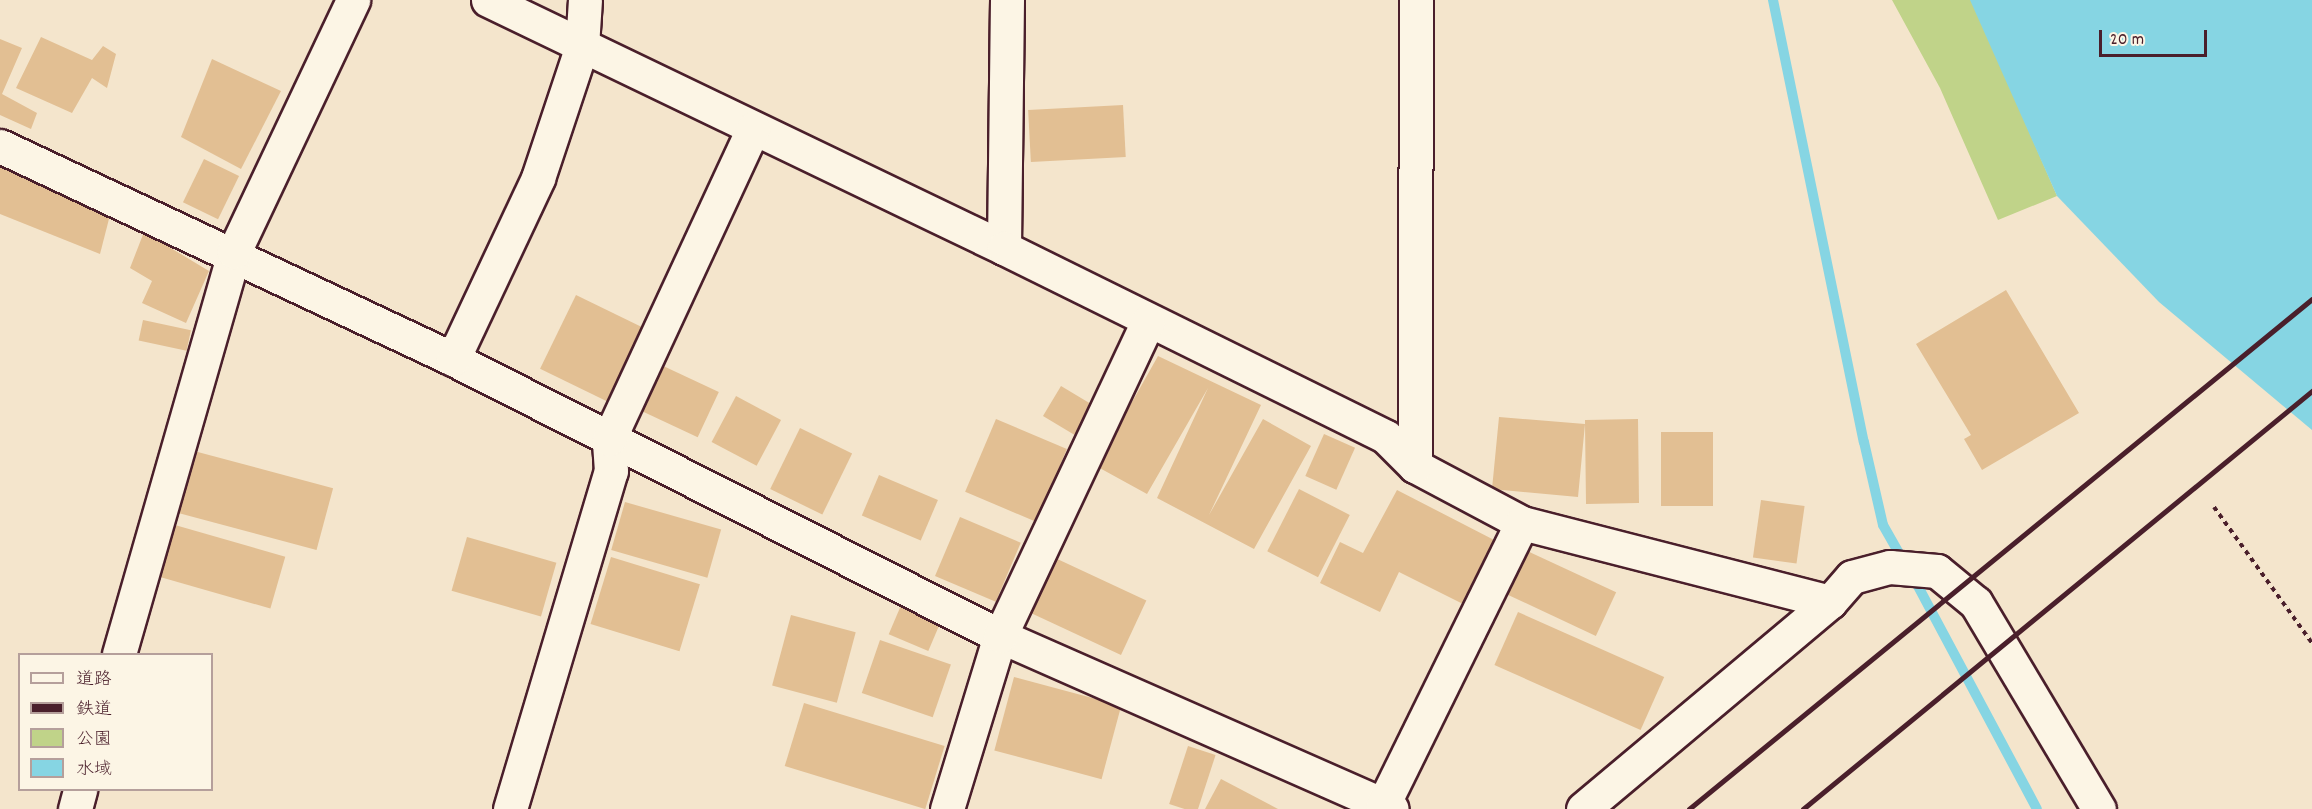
<!DOCTYPE html>
<html>
<head>
<meta charset="utf-8">
<style>
	body { margin:0 }
	#map { position:relative; width:2312px; height:809px; overflow:hidden; background:#f4e5cc; font-family:Dekko,"Klee One",sans-serif }
	div>[style] { position:absolute }
	.green>* { inset:0; background:#c0d389 }
	.water>* { inset:0; background:#86d5e3 }
	.stream>* { height:10px; margin:-5px; padding:0 5px; transform-origin:5px; border-radius:5px; background:#86d5e3 }
	.building>* { inset:0; background:#e2bf93; transform-origin:0 0 }
	.path>* { height:4px; margin-top:-2px; transform-origin:0; background:repeating-linear-gradient(90deg,#4a1f2b 0 4.5px,transparent 0 9px) }
	.roads { filter:drop-shadow(2px 0 #4a1f2b) drop-shadow(-2px 0 #4a1f2b) drop-shadow(0 2px #4a1f2b) drop-shadow(0 -2px #4a1f2b) }
	.minor>* { height:33px; margin:-16.5px; padding:0 16.5px; transform-origin:16.5px; border-radius:16.5px; background:#fcf5e5 }
	.rail>* { height:4.5px; margin:-2.25px; padding:0 2.25px; transform-origin:2.25px; border-radius:2.25px; background:#4a1f2b }
	span { translate:-50% -50%; white-space:nowrap; text-align:center; line-height:1.15; -webkit-text-stroke:6px #fcf5e5; paint-order:stroke }
	.legend { position:absolute; left:18px; top:653px; width:195px; height:138px; box-sizing:border-box; background:#fcf5e5; border:2px solid #b59f9b; margin:0; padding:8px 10px; list-style:none; font-size:18px; color:#4a1f2b }
	.legend li { display:flex; align-items:center; gap:12px; height:30px }
	.legend b { width:30px; border:2px solid #b59f9b }
	.scale { position:absolute; left:2099px; top:30px; width:108px; height:27px; box-sizing:border-box; border:3px solid #4a1f2b; border-top:0; padding-left:8px; font-size:18px; line-height:21px; white-space:nowrap; color:#4a1f2b; -webkit-text-stroke:4px #fcf5e5; paint-order:stroke }
</style>
</head>
<body>
<div id="map">
	<div class="green">
		<div style="clip-path:polygon(1892px 0,1972px 0,2057px 196px,1998px 220px,1940px 88px)"></div>
	</div>
	<div class="water">
		<div style="clip-path:polygon(1970px 0,2312px 0,2312px 430px,2159px 302px,2057px 196px)"></div>
	</div>
	<div class="stream">
		<div style="left:1773px;top:0;width:451px;rotate:78.4deg"></div>
		<div style="left:1864px;top:442px;width:85px;rotate:77.1deg"></div>
		<div style="left:1883px;top:525px;width:43px;rotate:60.4deg"></div>
		<div style="left:1912px;top:575px;width:265px;rotate:61.9deg"></div>
	</div>
	<div class="building">
		<div style="clip-path:polygon(41px 37px,92px 60px,103px 46px,116px 54px,107px 88px,92px 78px,72px 113px,16px 88px)"></div>
		<div style="clip-path:polygon(0 39px,22px 48px,2px 94px,37px 113px,31px 129px,0 115px)"></div>
		<div style="clip-path:polygon(212px 59px,281px 91px,241px 169px,181px 137px)"></div>
		<div style="left:1123px;top:105px;width:52px;height:95px;rotate:87deg"></div>
		<div style="left:204px;top:159px;width:39px;height:48px;rotate:26deg"></div>
		<div style="clip-path:polygon(0 161px,110px 215px,100px 254px,0 214px)"></div>
		<div style="clip-path:polygon(144px 232px,209px 271px,186px 323px,142px 303px,152px 281px,130px 268px)"></div>
		<div style="clip-path:polygon(2006px 290px,2079px 413px,1982px 470px,1964px 439px,1971px 435px,1916px 344px)"></div>
		<div style="left:576px;top:295px;width:76px;height:82px;rotate:26deg"></div>
		<div style="left:143px;top:320px;width:49px;height:21px;rotate:12deg"></div>
		<div style="clip-path:polygon(1158px 356px,1261px 405px,1209px 515px,1263px 419px,1311px 446px,1254px 549px,1157px 498px,1208px 388px,1147px 494px,1096px 466px)"></div>
		<div style="left:659px;top:364px;width:66px;height:50px;rotate:25deg"></div>
		<div style="left:1061px;top:386px;width:37px;height:35px;rotate:31deg"></div>
		<div style="left:736px;top:396px;width:51px;height:52px;rotate:28deg"></div>
		<div style="clip-path:polygon(1499px 417px,1585px 424px,1585px 420px,1638px 419px,1639px 503px,1586px 504px,1585px 424px,1578px 497px,1492px 489px)"></div>
		<div style="left:996px;top:419px;width:77px;height:79px;rotate:23deg"></div>
		<div style="left:800px;top:428px;width:58px;height:68px;rotate:26deg"></div>
		<div style="left:1661px;top:432px;width:52px;height:74px"></div>
		<div style="left:1324px;top:434px;width:34px;height:46px;rotate:24deg"></div>
		<div style="left:194px;top:451px;width:144px;height:64px;rotate:15deg"></div>
		<div style="left:879px;top:475px;width:64px;height:44px;rotate:23deg"></div>
		<div style="left:1299px;top:489px;width:57px;height:70px;rotate:27deg"></div>
		<div style="clip-path:polygon(1397px 490px,1498px 542px,1465px 605px,1399px 572px,1380px 612px,1320px 583px,1340px 542px,1363px 553px)"></div>
		<div style="left:1761px;top:500px;width:44px;height:58px;rotate:8deg"></div>
		<div style="left:625px;top:502px;width:100px;height:50px;rotate:16deg"></div>
		<div style="left:960px;top:517px;width:66px;height:64px;rotate:23deg"></div>
		<div style="left:168px;top:523px;width:122px;height:54px;rotate:16deg"></div>
		<div style="left:467px;top:537px;width:93px;height:56px;rotate:16deg"></div>
		<div style="left:1521px;top:548px;width:105px;height:48px;rotate:25deg"></div>
		<div style="left:611px;top:557px;width:93px;height:70px;rotate:17deg"></div>
		<div style="left:1053px;top:557px;width:103px;height:60px;rotate:25deg"></div>
		<div style="left:902px;top:603px;width:43px;height:34px;rotate:23deg"></div>
		<div style="left:1518px;top:612px;width:160px;height:58px;rotate:24deg"></div>
		<div style="left:791px;top:615px;width:67px;height:73px;rotate:15deg"></div>
		<div style="left:880px;top:640px;width:75px;height:56px;rotate:19deg"></div>
		<div style="left:1014px;top:677px;width:111px;height:76px;rotate:15deg"></div>
		<div style="left:804px;top:703px;width:147px;height:66px;rotate:17deg"></div>
		<div style="left:1188px;top:746px;width:29px;height:61px;rotate:18deg"></div>
		<div style="clip-path:polygon(1221px 779px,1278px 809px,1205px 809px)"></div>
	</div>
	<div class="path">
		<div style="left:2214px;top:507px;width:168px;rotate:54.2deg"></div>
	</div>
	<div class="roads">
		<div class="minor">
			<div style="left:488px;top:0;width:573px;rotate:25.67deg"></div>
			<div style="left:1007px;top:0;width:248px;rotate:90.7deg"></div>
			<div style="left:1004px;top:248px;width:426px;rotate:26.3deg"></div>
			<div style="left:1386px;top:437px;width:41px;rotate:45deg"></div>
			<div style="left:1415px;top:466px;width:121px;rotate:28deg"></div>
			<div style="left:0;top:146px;width:501px;rotate:25.18deg"></div>
			<div style="left:453px;top:359px;width:613px;rotate:26.86deg"></div>
			<div style="left:1000px;top:636px;width:428px;rotate:23.8deg"></div>
			<div style="left:453px;top:359px;width:200px;rotate:-64.8deg"></div>
			<div style="left:538px;top:178px;width:139px;rotate:-71.6deg"></div>
			<div style="left:582px;top:46px;width:46px;rotate:-86.3deg"></div>
			<div style="left:1415px;top:466px;width:466px;rotate:-89.9deg"></div>
			<div style="left:119px;top:654px;width:418px;rotate:-74deg"></div>
			<div style="left:234px;top:252px;width:279px;rotate:-64.7deg"></div>
			<div style="left:1383px;top:805px;width:314px;rotate:-63.8deg"></div>
			<div style="left:1522px;top:523px;width:318px;rotate:14.4deg"></div>
			<div style="left:75px;top:809px;width:20px;rotate:-75deg"></div>
			<div style="left:510px;top:809px;width:353px;rotate:-73.4deg"></div>
			<div style="left:611px;top:471px;width:32px;rotate:-94deg"></div>
			<div style="left:609px;top:439px;width:342px;rotate:-65.1deg"></div>
			<div style="left:947px;top:809px;width:181px;rotate:-73deg"></div>
			<div style="left:1000px;top:636px;width:347px;rotate:-64.8deg"></div>
			<div style="left:1583px;top:809px;width:322px;rotate:-40deg"></div>
			<div style="left:1830px;top:602px;width:33px;rotate:-49deg"></div>
			<div style="left:1852px;top:577px;width:39px;rotate:-15deg"></div>
			<div style="left:1890px;top:567px;width:47px;rotate:4.9deg"></div>
			<div style="left:1937px;top:571px;width:50px;rotate:39.4deg"></div>
			<div style="left:1976px;top:603px;width:240px;rotate:59.2deg"></div>
		</div>
	</div>
	<div class="rail">
		<div style="left:1689px;top:809px;width:805px;rotate:-39.3deg"></div>
		<div style="left:1803px;top:809px;width:659px;rotate:-39.39deg"></div>
	</div>
	<ul class="legend">
	<li><b style="height:8px;background:#fcf5e5"></b>道路</li>
	<li><b style="height:8px;background:#4a1f2b"></b>鉄道</li>
	<li><b style="height:16px;background:#c0d389"></b>公園</li>
	<li><b style="height:16px;background:#86d5e3"></b>水域</li>
	</ul>
	<div class="scale">20 m</div>
</div>
</body>
</html>
